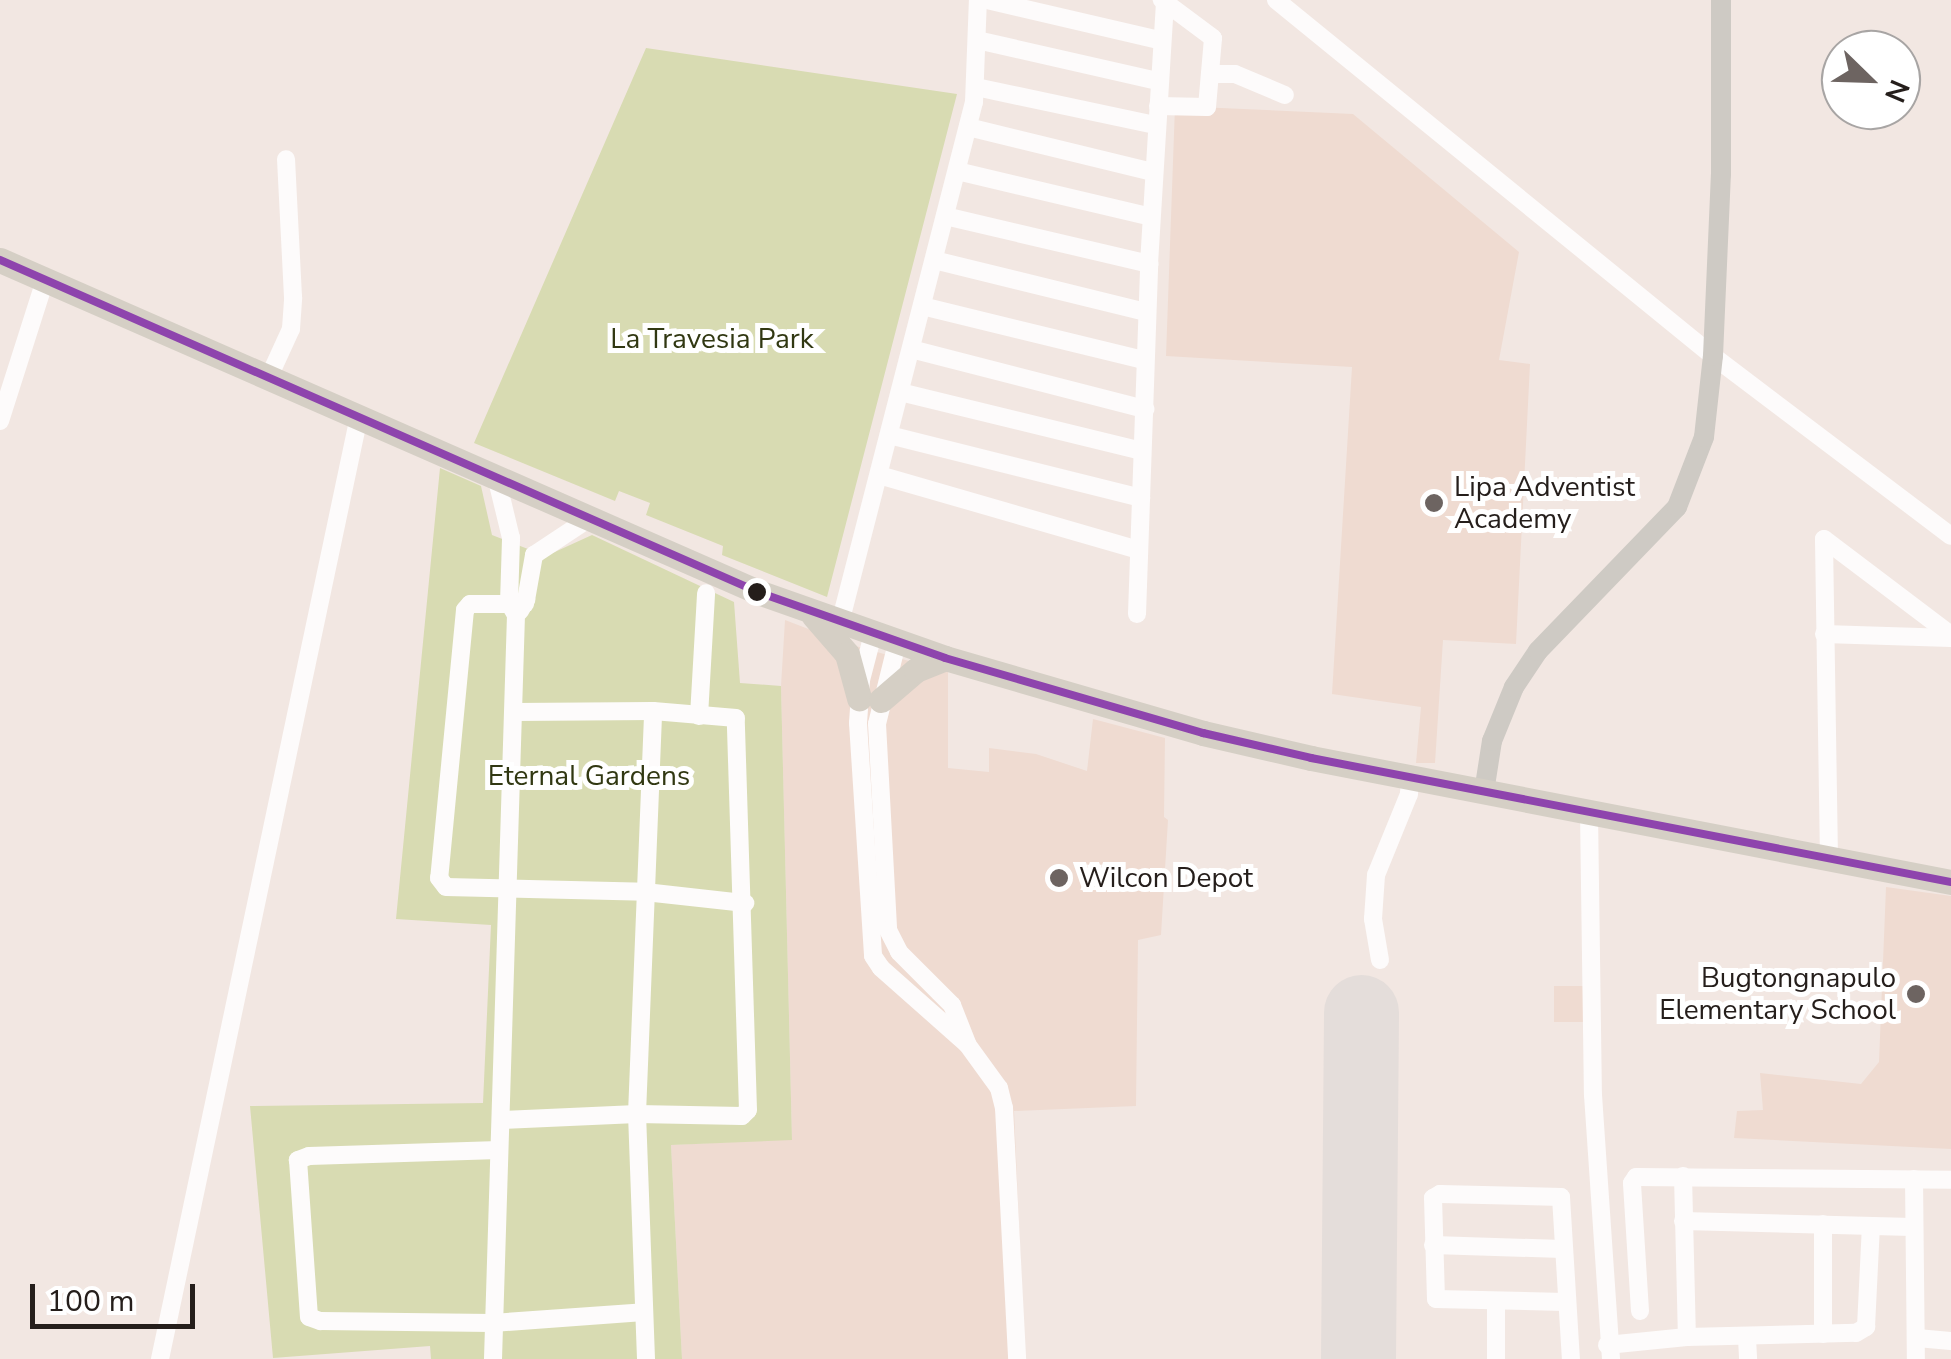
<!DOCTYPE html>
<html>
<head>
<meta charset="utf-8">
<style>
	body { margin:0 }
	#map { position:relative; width:1951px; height:1359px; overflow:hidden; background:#f2e7e2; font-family:"Nunito Sans",sans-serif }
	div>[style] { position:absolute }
	.built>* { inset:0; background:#efdbd1; transform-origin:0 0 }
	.green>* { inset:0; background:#d8dbb2 }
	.runway>* { height:75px; margin:-37.5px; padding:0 37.5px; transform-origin:37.5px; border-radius:37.5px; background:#e4ddda }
	.minor>* { height:18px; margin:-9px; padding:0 9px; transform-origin:9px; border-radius:9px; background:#fdfbfb }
	.major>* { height:20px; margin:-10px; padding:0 10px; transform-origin:10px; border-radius:10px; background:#cecac4 }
	.highway>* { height:25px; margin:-12.5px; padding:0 12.5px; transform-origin:12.5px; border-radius:12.5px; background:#d5cfc5 }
	.bus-1>* { height:8px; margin:-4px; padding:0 4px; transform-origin:4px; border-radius:4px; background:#8e44ad }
	.dots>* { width:28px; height:28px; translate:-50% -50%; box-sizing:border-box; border:5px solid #fff; border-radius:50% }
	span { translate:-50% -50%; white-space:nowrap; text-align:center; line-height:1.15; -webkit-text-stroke:10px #fff; paint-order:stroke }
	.park-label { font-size:28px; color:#313812 }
	.poi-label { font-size:28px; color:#251e1b }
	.left { translate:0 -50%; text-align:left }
	.right { translate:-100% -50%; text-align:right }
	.north { position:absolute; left:1821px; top:30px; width:100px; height:100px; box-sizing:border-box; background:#fff; border:2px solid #a8a5a4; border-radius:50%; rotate:113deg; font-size:28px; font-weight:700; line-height:40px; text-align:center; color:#251e1b }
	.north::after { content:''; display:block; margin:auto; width:35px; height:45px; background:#6d6461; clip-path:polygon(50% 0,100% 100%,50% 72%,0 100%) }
	.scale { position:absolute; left:30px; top:1284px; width:165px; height:45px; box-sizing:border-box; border:5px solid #251e1b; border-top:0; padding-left:12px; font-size:30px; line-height:35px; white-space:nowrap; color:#251e1b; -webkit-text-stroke:8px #fff; paint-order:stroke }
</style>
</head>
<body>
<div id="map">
	<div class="built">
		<div style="clip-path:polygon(1175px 106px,1353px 114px,1519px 252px,1499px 360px,1530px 364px,1516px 644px,1443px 640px,1435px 763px,1416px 763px,1421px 707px,1332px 694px,1352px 367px,1166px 356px)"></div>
		<div style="clip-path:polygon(785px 620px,845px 643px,948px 672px,948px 768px,989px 772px,989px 748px,1036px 754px,1087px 771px,1093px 719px,1165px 738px,1164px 817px,1168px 820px,1161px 935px,1138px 940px,1136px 1106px,1014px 1111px,1025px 1359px,682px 1359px,671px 1145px,792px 1139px,781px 686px)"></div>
		<div style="clip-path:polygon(1886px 887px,1951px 896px,1951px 1149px,1734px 1138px,1737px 1111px,1763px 1110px,1760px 1073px,1861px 1084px,1879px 1062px)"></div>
		<div style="left:1554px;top:986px;width:32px;height:36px"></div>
	</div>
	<div class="green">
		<div style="clip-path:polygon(646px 48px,957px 94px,827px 597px,722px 555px,723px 546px,646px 515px,650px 503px,619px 491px,615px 501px,474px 443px)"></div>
		<div style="clip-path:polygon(440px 468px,481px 486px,492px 535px,546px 556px,592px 535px,734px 602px,740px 683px,781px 686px,792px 1140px,671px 1145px,682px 1359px,431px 1359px,430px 1346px,273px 1358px,250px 1106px,483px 1103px,491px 925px,396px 919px)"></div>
	</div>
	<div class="runway">
		<div style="left:1358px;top:1359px;width:347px;rotate:-89.5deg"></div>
	</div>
	<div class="minor">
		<div style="left:987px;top:0;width:177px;rotate:13.1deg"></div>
		<div style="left:1276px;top:0;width:564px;rotate:39.17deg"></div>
		<div style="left:1713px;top:356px;width:298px;rotate:37.1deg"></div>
		<div style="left:977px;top:40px;width:185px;rotate:12.8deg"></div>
		<div style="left:1210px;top:74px;width:25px"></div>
		<div style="left:1235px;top:74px;width:54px;rotate:22.8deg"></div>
		<div style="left:976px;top:87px;width:183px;rotate:12deg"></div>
		<div style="left:1158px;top:106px;width:49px;rotate:1.2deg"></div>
		<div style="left:1207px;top:107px;width:69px;rotate:-85deg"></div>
		<div style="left:1213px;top:38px;width:64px;rotate:-143.3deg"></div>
		<div style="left:968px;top:127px;width:190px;rotate:13.7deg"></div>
		<div style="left:957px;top:171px;width:199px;rotate:13.3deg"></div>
		<div style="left:945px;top:216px;width:210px;rotate:13.2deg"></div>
		<div style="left:934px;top:260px;width:218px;rotate:13.8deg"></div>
		<div style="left:922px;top:306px;width:228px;rotate:13.7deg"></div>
		<div style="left:911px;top:349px;width:242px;rotate:14.4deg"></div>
		<div style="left:269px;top:377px;width:53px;rotate:-65.4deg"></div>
		<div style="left:291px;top:329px;width:32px;rotate:-86deg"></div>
		<div style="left:293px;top:297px;width:138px;rotate:-92.9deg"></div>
		<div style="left:900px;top:392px;width:249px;rotate:13.7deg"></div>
		<div style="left:0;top:421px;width:148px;rotate:-72.3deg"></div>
		<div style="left:889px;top:435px;width:260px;rotate:14deg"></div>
		<div style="left:879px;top:475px;width:267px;rotate:16.1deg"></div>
		<div style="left:525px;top:604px;width:55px;rotate:180deg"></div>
		<div style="left:470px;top:604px;width:8px;rotate:130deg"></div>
		<div style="left:465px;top:610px;width:269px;rotate:95.5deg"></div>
		<div style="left:439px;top:878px;width:11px;rotate:52deg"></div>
		<div style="left:446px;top:887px;width:199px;rotate:1.4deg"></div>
		<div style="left:645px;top:892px;width:101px;rotate:6.3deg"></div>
		<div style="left:520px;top:611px;width:13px;rotate:-61deg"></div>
		<div style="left:526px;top:600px;width:46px;rotate:-79.9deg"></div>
		<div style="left:534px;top:555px;width:67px;rotate:-33.5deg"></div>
		<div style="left:1137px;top:614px;width:350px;rotate:-88deg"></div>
		<div style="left:1149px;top:264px;width:262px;rotate:-86.5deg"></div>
		<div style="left:840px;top:623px;width:538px;rotate:-75.58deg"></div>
		<div style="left:974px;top:102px;width:102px;rotate:-87.8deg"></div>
		<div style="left:873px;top:634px;width:48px;rotate:104.6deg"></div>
		<div style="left:861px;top:680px;width:43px;rotate:94deg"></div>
		<div style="left:858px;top:723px;width:233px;rotate:86.3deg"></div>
		<div style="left:873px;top:956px;width:14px;rotate:56deg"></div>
		<div style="left:881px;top:968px;width:115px;rotate:41.5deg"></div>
		<div style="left:967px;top:1044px;width:54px;rotate:54deg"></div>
		<div style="left:999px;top:1088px;width:21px;rotate:76deg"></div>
		<div style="left:1004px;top:1108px;width:251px;rotate:87deg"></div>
		<div style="left:1824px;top:634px;width:127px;rotate:1.8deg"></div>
		<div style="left:897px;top:643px;width:83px;rotate:103.9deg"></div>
		<div style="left:877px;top:724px;width:206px;rotate:86.9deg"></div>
		<div style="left:888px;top:930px;width:25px;rotate:63deg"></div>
		<div style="left:899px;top:952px;width:75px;rotate:45deg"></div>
		<div style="left:952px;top:1005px;width:41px;rotate:68.5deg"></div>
		<div style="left:699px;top:716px;width:123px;rotate:-86.7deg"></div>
		<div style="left:1589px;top:813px;width:282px;rotate:89.2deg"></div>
		<div style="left:1593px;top:1095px;width:265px;rotate:86.1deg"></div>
		<div style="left:1829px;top:859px;width:320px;rotate:-90.9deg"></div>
		<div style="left:1824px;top:539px;width:159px;rotate:37.1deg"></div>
		<div style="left:1380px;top:960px;width:42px;rotate:-99.7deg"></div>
		<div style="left:1373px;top:919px;width:44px;rotate:-86.1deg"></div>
		<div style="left:1376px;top:875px;width:87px;rotate:-67.8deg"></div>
		<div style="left:1409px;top:794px;width:17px;rotate:-87deg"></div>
		<div style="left:501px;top:1120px;width:136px;rotate:-2.5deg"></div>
		<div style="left:637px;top:1114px;width:105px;rotate:1.1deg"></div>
		<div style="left:742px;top:1116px;width:8px;rotate:-45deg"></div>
		<div style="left:748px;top:1110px;width:392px;rotate:-91.8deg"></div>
		<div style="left:736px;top:718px;width:83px;rotate:-175.2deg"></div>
		<div style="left:653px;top:711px;width:138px;rotate:179.6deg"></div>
		<div style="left:499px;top:1150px;width:190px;rotate:178.2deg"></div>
		<div style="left:309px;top:1156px;width:12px;rotate:160deg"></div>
		<div style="left:298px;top:1160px;width:157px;rotate:86deg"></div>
		<div style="left:309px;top:1317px;width:12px;rotate:20deg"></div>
		<div style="left:320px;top:1321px;width:172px;rotate:0.7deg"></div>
		<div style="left:492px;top:1323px;width:152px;rotate:-4.1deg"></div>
		<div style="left:1683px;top:1176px;width:161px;rotate:88.6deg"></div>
		<div style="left:1914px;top:1179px;width:180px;rotate:89.4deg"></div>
		<div style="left:1683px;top:1221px;width:229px;rotate:1.5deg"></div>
		<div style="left:1823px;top:1224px;width:110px;rotate:90deg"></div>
		<div style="left:1433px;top:1245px;width:130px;rotate:1.8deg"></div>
		<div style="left:1565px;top:1302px;width:129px;rotate:-178.7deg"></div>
		<div style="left:1436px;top:1299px;width:101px;rotate:-91.7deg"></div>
		<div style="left:1433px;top:1198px;width:8px;rotate:-30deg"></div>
		<div style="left:1440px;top:1194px;width:121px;rotate:1.4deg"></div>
		<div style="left:1561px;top:1197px;width:162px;rotate:86.5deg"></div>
		<div style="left:1640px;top:1311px;width:128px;rotate:-93.6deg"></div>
		<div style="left:1632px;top:1183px;width:7px;rotate:-56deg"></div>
		<div style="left:1636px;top:1177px;width:315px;rotate:0.5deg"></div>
		<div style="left:1747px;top:1338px;width:21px;rotate:87deg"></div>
		<div style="left:1917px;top:1338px;width:34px;rotate:5deg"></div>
		<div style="left:1607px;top:1345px;width:80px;rotate:-5.7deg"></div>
		<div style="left:1687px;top:1337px;width:169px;rotate:-1.4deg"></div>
		<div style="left:1856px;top:1333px;width:12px;rotate:-31deg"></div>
		<div style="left:1866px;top:1327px;width:101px;rotate:-87.2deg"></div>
		<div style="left:160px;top:1359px;width:964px;rotate:-78.08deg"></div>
		<div style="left:493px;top:1359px;width:744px;rotate:-88.23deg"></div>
		<div style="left:516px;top:615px;width:14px;rotate:-120deg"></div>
		<div style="left:509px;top:603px;width:65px;rotate:-88.2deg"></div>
		<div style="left:511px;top:538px;width:64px;rotate:-103.6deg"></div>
		<div style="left:646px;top:1359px;width:245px;rotate:-92.1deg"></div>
		<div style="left:637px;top:1114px;width:403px;rotate:-87.7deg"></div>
		<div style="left:1496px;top:1359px;width:55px;rotate:-90deg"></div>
	</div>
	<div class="major">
		<div style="left:1484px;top:792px;width:52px;rotate:-81.1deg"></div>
		<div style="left:1492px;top:741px;width:58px;rotate:-67.8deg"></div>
		<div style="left:1514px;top:687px;width:43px;rotate:-56.3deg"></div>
		<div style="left:1538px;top:651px;width:200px;rotate:-46deg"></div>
		<div style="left:1677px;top:507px;width:75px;rotate:-68.9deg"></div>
		<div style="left:1704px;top:437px;width:81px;rotate:-83.7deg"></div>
		<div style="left:1713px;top:356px;width:182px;rotate:-87.5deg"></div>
		<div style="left:1721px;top:174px;width:174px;rotate:-90deg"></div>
	</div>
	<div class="highway">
		<div style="left:0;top:260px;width:828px;rotate:23.65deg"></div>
		<div style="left:758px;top:592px;width:198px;rotate:19.4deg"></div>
		<div style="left:945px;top:658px;width:269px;rotate:16.2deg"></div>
		<div style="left:1203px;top:733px;width:111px;rotate:13deg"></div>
		<div style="left:1311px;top:758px;width:652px;rotate:10.97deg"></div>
		<div style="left:814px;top:616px;width:50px;rotate:49deg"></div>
		<div style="left:847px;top:654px;width:46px;rotate:74.7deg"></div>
		<div style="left:881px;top:700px;width:46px;rotate:-40.6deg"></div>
		<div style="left:916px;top:670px;width:31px;rotate:-22deg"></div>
	</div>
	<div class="bus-1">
		<div style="left:0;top:260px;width:828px;rotate:23.65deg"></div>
		<div style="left:758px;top:592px;width:198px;rotate:19.4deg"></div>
		<div style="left:945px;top:658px;width:269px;rotate:16.2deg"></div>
		<div style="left:1203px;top:733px;width:111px;rotate:13deg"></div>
		<div style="left:1311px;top:758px;width:652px;rotate:10.97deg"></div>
	</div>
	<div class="dots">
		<div style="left:1434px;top:503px;background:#6d6461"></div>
		<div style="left:757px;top:592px;background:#251e1b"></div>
		<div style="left:1059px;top:878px;background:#6d6461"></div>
		<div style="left:1916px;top:994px;background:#6d6461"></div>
	</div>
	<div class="park-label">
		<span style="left:712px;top:339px">La Travesia Park</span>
		<span style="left:589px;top:776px">Eternal Gardens</span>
	</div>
	<div class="poi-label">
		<span class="left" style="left:1454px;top:503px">Lipa Adventist<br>Academy</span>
		<span class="left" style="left:1079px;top:878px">Wilcon Depot</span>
		<span class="right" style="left:1896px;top:994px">Bugtongnapulo<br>Elementary School</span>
	</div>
	<div class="north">N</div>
	<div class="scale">100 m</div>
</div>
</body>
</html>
